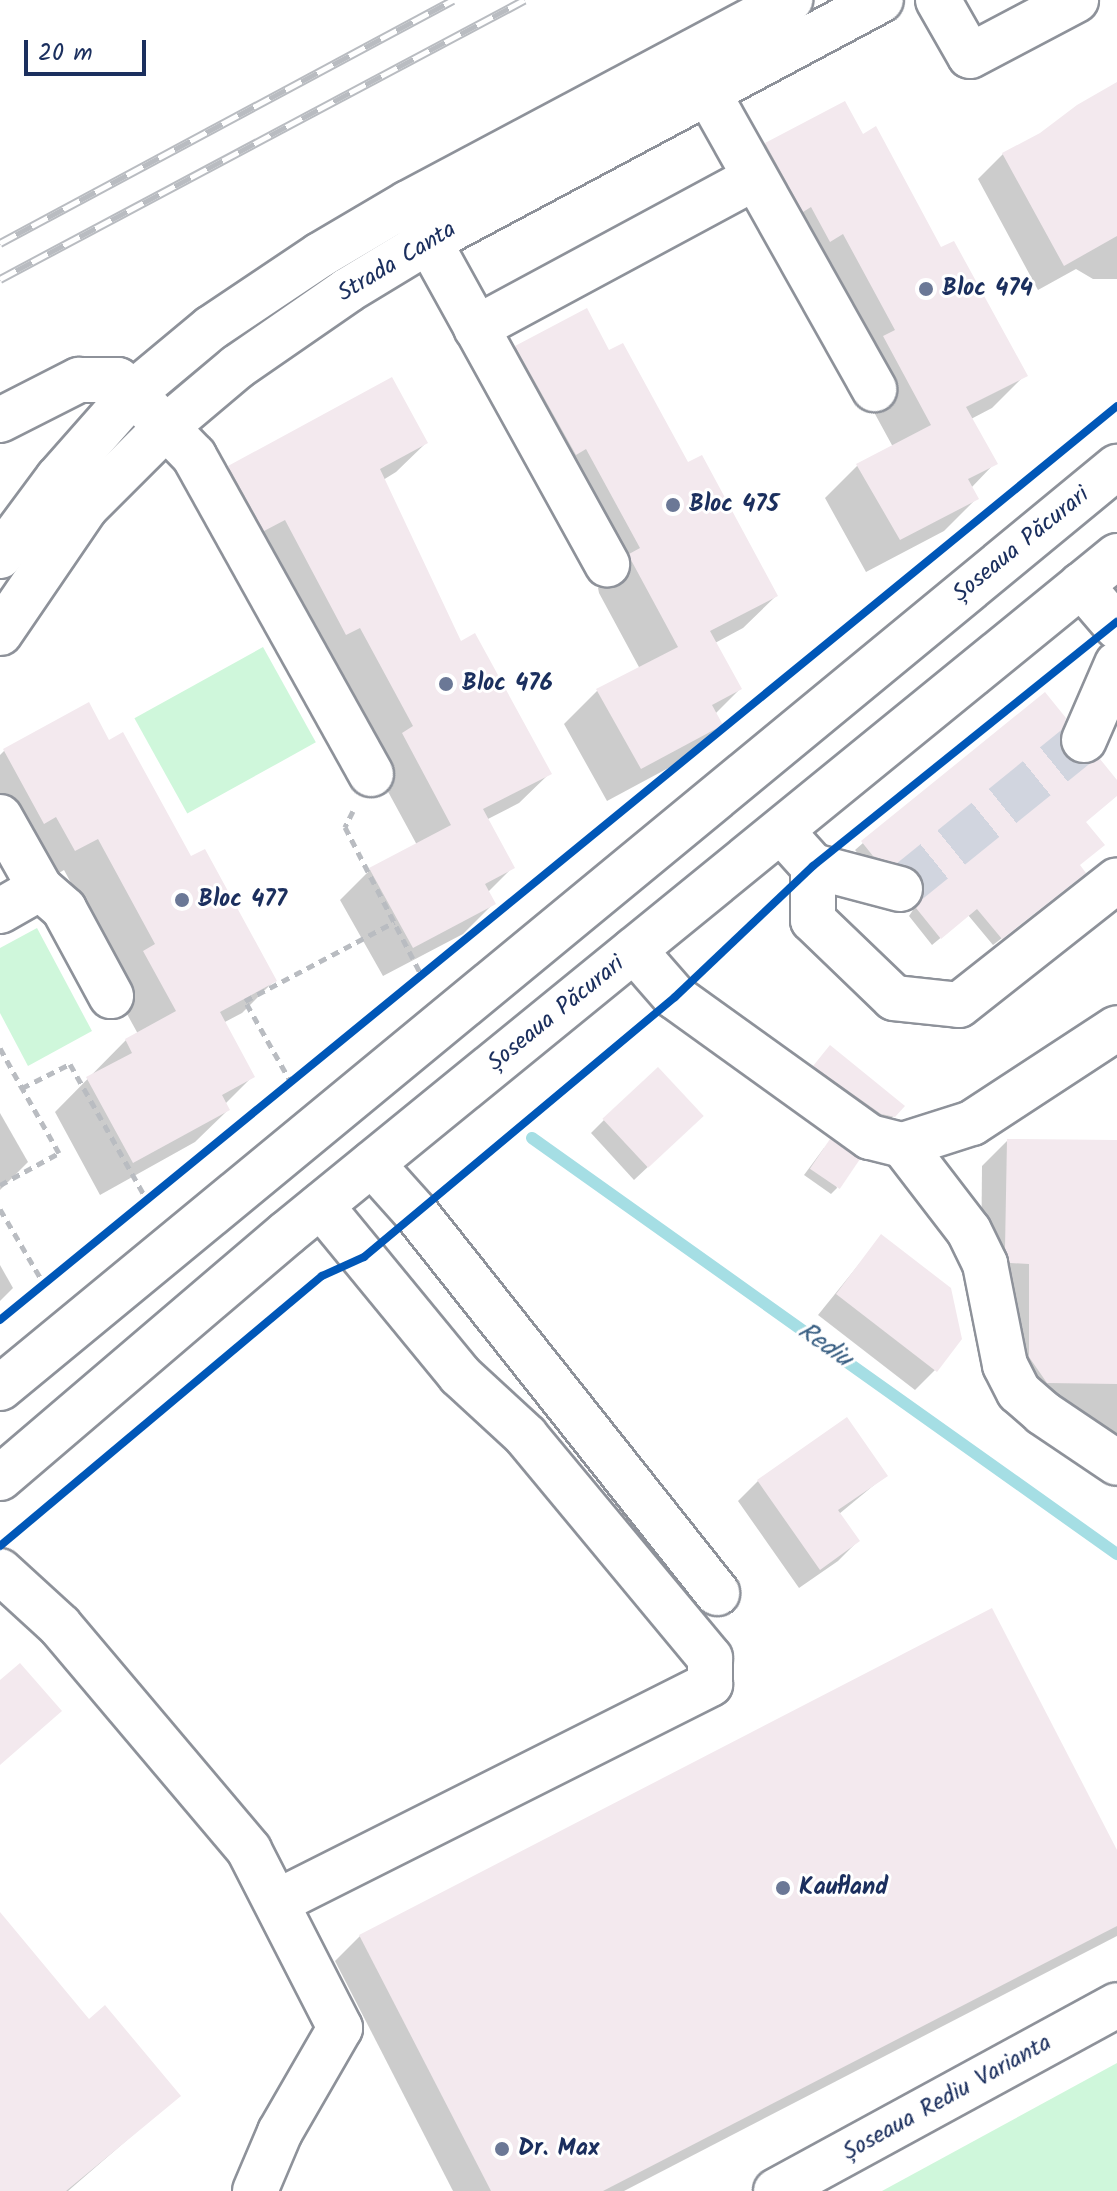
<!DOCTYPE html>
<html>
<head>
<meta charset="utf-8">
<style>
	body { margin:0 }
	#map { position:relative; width:1117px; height:2191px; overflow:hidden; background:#fff; font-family:Kalam,sans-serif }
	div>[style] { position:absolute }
	.green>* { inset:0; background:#cff7db; transform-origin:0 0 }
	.shadow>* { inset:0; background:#0003 }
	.stream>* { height:12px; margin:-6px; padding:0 6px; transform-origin:6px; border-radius:6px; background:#a5dee4 }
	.building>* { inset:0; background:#f3e9ee; transform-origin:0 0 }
	.minor-tunnel>* { height:44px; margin-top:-22px; transform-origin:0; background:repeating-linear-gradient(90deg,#d1d5df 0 44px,transparent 0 66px) }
	.path>* { height:5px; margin-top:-2.5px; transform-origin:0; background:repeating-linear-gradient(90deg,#b9bcc1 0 8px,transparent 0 14px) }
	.roads { filter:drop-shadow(2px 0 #8e929a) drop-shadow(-2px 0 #8e929a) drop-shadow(0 2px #8e929a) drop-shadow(0 -2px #8e929a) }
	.minor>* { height:44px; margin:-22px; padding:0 22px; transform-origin:22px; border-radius:22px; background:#fff }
	.major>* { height:44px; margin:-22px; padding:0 22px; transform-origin:22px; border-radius:22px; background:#fff }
	.rail>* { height:9px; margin-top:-4.5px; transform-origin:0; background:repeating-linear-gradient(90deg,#fff 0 18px,#b9bcc1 0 36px); box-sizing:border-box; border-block:2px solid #b9bcc1 }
	.cycleway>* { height:8px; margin:-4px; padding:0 4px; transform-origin:4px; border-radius:4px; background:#0057b8 }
	.dots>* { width:22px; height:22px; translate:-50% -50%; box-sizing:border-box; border:4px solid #fff; border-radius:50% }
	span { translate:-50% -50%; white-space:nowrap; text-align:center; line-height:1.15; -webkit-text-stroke:6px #fff; paint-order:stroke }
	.street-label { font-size:24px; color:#1b2f5e }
	.poi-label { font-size:24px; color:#1b2f5e; font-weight:700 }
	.left { translate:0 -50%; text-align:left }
	.water-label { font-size:26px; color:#395f83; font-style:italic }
	.scale { position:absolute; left:24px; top:40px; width:122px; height:36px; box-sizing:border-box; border:4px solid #1b2f5e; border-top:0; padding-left:10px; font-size:24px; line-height:28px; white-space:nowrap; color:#1b2f5e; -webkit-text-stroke:6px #fff; paint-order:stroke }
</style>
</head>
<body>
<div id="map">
	<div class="green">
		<div style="left:263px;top:647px;width:109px;height:147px;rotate:61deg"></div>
		<div style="clip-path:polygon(37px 928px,92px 1031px,28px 1066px,0 1013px,0 948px)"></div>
		<div style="clip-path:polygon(1117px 2063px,1117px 2191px,882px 2191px)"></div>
	</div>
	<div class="shadow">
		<div style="clip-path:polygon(1117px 84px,1117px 279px,1093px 279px,1076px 269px,1038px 290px,978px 179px,1003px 154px,1041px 135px)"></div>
		<div style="clip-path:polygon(862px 136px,1025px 375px,992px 408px,971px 419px,995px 463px,971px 488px,977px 498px,944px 531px,866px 572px,825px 498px,858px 465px,893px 447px,851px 370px,733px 177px,766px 144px)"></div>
		<div style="clip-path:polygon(516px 347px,609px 352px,776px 596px,743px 628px,715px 643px,740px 689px,715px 714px,720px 725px,687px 758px,607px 801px,564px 724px,597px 691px,640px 669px,599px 593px,598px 588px,607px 579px,483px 380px)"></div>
		<div style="clip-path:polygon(426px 443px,396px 472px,383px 480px,461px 644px,549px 774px,519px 803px,486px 820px,512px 868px,487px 893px,493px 904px,463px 934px,383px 976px,340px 900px,370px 870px,417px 845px,373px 764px,200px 498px,230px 468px)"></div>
		<div style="clip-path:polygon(108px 742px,275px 980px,242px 1013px,223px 1023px,253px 1076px,225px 1104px,228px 1110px,195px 1142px,100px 1195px,55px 1112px,126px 1040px,138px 1034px,111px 985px,121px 975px,64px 870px,42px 883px,0 836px,0 755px,4px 751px)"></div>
		<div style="clip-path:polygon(1057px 742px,1063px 757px,1074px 765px,1117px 784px,1117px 795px,1084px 822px,1076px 880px,993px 945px,968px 915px,932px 945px,909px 916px,917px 904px,917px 892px,866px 863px,855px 850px,863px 843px)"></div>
		<div style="clip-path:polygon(824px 1054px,902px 1107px,887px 1123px,809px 1073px)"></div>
		<div style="clip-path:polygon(0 1113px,28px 1162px,0 1190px)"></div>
		<div style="clip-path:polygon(604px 1120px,687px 1130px,634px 1180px,591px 1133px)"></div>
		<div style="clip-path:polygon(1007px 1141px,1117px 1142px,1117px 1463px,1021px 1407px,981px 1275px,982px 1166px)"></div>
		<div style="clip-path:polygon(824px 1148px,837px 1188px,831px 1194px,804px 1175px)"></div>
		<div style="clip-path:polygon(881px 1237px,935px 1370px,915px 1390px,818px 1315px)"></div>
		<div style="clip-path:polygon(0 1265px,13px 1288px,0 1301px)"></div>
		<div style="clip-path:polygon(885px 1476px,839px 1514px,858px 1541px,838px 1561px,799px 1588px,738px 1501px,758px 1481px)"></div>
		<div style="clip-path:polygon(1117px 1855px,1117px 1936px,624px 2191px,453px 2191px,335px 1961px,360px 1936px)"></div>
		<div style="clip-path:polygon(0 1932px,89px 2021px,178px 2096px,68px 2191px,0 2191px)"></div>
	</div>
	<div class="stream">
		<div style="left:532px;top:1138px;width:718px;rotate:35.42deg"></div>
	</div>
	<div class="building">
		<div style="clip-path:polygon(1117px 82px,1117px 236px,1064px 266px,1002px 153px,1040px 133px,1077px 105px)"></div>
		<div style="clip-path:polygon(845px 101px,863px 134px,876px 126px,941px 247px,954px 241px,1028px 376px,966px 407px,998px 464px,968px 479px,979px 499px,900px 540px,856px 464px,931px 425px,883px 336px,895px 330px,843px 234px,830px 242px,811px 207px,803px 212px,765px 143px)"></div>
		<div style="clip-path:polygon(587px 308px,609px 350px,623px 343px,688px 462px,702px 455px,778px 596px,710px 631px,742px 689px,712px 705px,723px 725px,641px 769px,596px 689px,678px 647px,631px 560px,629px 554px,640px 548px,586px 449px,576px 455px,515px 346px)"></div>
		<div style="clip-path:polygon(392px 377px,428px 443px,380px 469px,461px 641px,475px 633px,552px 774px,483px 809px,515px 868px,485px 884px,496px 904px,413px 948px,369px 868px,451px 825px,402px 733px,413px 726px,360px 628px,346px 635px,285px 520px,264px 531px,228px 466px)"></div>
		<div style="clip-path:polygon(1045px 692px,1066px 718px,1059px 742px,1064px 755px,1075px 763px,1086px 765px,1100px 759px,1117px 780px,1117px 796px,1086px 822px,1105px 845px,1080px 865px,1086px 873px,1002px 939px,977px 909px,941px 939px,916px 908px,924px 895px,924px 883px,918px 872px,873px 856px,861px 841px)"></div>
		<div style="clip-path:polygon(89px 702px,109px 740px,123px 732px,191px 856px,205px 849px,277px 981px,220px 1012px,255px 1077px,222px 1095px,230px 1110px,133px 1163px,86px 1077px,132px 1053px,125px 1039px,176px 1011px,143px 951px,155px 944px,98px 839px,75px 851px,56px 817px,44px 824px,3px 749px)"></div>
		<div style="clip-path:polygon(830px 1045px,905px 1106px,895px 1117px,881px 1114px,813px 1066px)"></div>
		<div style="left:658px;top:1067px;width:67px;height:76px;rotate:47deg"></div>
		<div style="left:830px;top:1139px;width:36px;height:36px;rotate:34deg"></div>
		<div style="clip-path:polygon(1007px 1139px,1117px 1140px,1117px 1384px,1047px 1383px,1029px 1357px,1029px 1264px,1010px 1263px,1005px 1248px)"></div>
		<div style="clip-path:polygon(881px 1234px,951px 1288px,962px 1339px,937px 1372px,836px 1294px)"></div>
		<div style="clip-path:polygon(847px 1417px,888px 1476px,838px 1510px,860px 1541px,820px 1570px,757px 1480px)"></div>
		<div style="clip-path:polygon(992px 1608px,1117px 1850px,1117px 1926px,603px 2191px,491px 2191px,359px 1935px)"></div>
		<div style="clip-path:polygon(20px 1663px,62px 1711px,0 1765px,0 1680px)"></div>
		<div style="clip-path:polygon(0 1912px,89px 2019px,105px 2005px,181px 2096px,66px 2191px,0 2191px)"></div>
	</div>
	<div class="minor-tunnel">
		<div style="left:900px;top:889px;width:237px;rotate:-39deg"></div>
	</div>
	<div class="path">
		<div style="left:353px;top:811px;width:18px;rotate:117deg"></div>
		<div style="left:345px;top:827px;width:168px;rotate:62.7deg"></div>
		<div style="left:0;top:1048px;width:46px;rotate:61.2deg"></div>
		<div style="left:22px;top:1088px;width:54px;rotate:-26.6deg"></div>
		<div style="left:70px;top:1064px;width:156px;rotate:60.5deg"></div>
		<div style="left:292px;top:1084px;width:95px;rotate:-119.5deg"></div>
		<div style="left:245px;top:1001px;width:169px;rotate:-27.9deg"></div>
		<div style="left:0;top:1185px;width:67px;rotate:-28.5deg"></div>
		<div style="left:59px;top:1153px;width:75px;rotate:-119.6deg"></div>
		<div style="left:0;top:1209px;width:87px;rotate:59.6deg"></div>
	</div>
	<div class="roads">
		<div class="minor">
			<div style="left:938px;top:0;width:64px;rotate:60.3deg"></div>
			<div style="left:970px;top:56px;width:120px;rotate:-27.8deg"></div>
			<div style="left:707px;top:91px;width:342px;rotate:60.7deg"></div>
			<div style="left:411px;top:209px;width:406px;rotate:61.1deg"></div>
			<div style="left:476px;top:328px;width:317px;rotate:-28.3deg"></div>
			<div style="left:0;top:420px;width:89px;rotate:-26.9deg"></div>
			<div style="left:79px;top:380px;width:39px"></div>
			<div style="left:118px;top:380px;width:20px;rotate:41deg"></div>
			<div style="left:133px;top:393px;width:88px;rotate:45.9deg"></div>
			<div style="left:194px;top:456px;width:364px;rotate:60.9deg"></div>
			<div style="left:1081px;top:585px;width:55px;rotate:49.4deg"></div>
			<div style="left:1084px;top:740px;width:83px;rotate:-66.5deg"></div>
			<div style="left:0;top:817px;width:81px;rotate:60.6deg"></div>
			<div style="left:40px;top:888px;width:32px;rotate:41deg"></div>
			<div style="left:64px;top:909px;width:99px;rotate:61.6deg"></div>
			<div style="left:793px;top:844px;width:30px;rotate:48deg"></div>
			<div style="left:813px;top:866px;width:90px;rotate:14.8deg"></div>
			<div style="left:813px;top:866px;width:54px;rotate:90deg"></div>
			<div style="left:813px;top:920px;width:112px;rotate:43.9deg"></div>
			<div style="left:894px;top:998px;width:65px;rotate:6.1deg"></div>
			<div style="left:959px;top:1005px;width:201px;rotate:-38.3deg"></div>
			<div style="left:0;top:911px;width:46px;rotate:-29.9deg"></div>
			<div style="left:634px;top:950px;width:62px;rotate:48.9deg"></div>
			<div style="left:675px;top:997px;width:240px;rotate:35.7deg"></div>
			<div style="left:870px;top:1137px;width:34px;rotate:14deg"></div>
			<div style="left:903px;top:1145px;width:72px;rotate:-17.7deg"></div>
			<div style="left:972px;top:1123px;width:173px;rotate:-33.2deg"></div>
			<div style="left:903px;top:1145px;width:108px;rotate:52.5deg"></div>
			<div style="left:969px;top:1231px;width:37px;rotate:64deg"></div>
			<div style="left:985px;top:1264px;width:103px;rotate:78.8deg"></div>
			<div style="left:1005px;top:1365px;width:30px;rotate:63deg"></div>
			<div style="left:1019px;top:1392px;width:32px;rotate:41deg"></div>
			<div style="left:1043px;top:1413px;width:89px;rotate:34deg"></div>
			<div style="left:372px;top:1164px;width:66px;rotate:48.1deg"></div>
			<div style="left:416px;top:1213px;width:485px;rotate:51.6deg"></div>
			<div style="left:0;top:1571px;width:81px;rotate:42.5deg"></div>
			<div style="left:60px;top:1626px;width:293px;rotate:49.8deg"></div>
			<div style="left:249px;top:1850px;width:200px;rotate:62.9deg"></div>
			<div style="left:340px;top:2028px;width:120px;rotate:120deg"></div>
			<div style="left:280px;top:2132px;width:64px;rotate:113deg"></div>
			<div style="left:277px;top:1902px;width:485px;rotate:-26.7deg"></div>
			<div style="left:710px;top:1684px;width:26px;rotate:-90deg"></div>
			<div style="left:710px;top:1658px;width:288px;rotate:-129.7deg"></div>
			<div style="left:526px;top:1436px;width:90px;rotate:-137.3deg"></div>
			<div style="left:460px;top:1375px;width:219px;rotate:-129.4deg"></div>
			<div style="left:776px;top:2191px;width:388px;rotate:-28.6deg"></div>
		</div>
		<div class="major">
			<div style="left:0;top:556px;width:97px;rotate:-53.4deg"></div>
			<div style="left:58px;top:478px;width:113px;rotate:-48.6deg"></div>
			<div style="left:133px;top:393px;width:102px;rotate:-39.8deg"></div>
			<div style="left:211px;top:328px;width:131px;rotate:-33.8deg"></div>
			<div style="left:320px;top:255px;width:102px;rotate:-30.6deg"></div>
			<div style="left:408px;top:203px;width:433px;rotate:-28deg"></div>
			<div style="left:0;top:633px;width:153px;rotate:-55.7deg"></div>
			<div style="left:86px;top:507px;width:113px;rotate:-45deg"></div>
			<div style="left:166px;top:427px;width:93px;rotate:-40.2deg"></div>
			<div style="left:237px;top:367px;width:135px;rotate:-34.7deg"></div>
			<div style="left:348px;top:290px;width:95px;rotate:-31.2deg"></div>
			<div style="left:429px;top:241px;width:512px;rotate:-28.07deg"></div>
			<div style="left:0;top:1388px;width:1448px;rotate:-39.51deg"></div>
			<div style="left:0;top:1478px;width:377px;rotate:-40.5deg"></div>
			<div style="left:287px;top:1233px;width:1071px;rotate:-39.2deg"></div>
		</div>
	</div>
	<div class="rail">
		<div style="left:0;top:243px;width:514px;rotate:-28.21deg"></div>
		<div style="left:0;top:279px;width:594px;rotate:-28.03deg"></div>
	</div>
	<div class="cycleway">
		<div style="left:0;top:1320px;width:1443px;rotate:-39.29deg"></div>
		<div style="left:0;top:1546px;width:420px;rotate:-40deg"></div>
		<div style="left:322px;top:1276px;width:46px;rotate:-24.3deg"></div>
		<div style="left:364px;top:1257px;width:405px;rotate:-39.9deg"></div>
		<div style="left:675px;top:997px;width:190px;rotate:-43.5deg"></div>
		<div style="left:813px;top:866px;width:390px;rotate:-38.8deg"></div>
	</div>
	<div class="dots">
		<div style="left:926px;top:289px;background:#6b7896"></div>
		<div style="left:673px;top:505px;background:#6b7896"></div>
		<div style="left:446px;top:684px;background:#6b7896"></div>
		<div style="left:182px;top:900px;background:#6b7896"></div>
		<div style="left:783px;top:1888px;background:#6b7896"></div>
		<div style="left:502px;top:2149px;background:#6b7896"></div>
	</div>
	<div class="street-label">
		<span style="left:397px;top:262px;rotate:-31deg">Strada Canta</span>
		<span style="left:1021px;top:545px;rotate:-39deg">Șoseaua Păcurari</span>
		<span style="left:556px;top:1014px;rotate:-39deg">Șoseaua Păcurari</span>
		<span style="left:947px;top:2098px;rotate:-29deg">Șoseaua Rediu Varianta</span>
	</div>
	<div class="poi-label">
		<span class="left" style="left:942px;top:289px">Bloc 474</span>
		<span class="left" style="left:689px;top:505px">Bloc 475</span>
		<span class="left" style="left:462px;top:684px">Bloc 476</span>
		<span class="left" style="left:198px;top:900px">Bloc 477</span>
		<span class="left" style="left:799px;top:1888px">Kaufland</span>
		<span class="left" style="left:518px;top:2149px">Dr. Max</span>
	</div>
	<div class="water-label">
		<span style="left:824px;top:1346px;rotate:35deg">Rediu</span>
	</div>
	<div class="scale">20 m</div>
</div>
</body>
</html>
